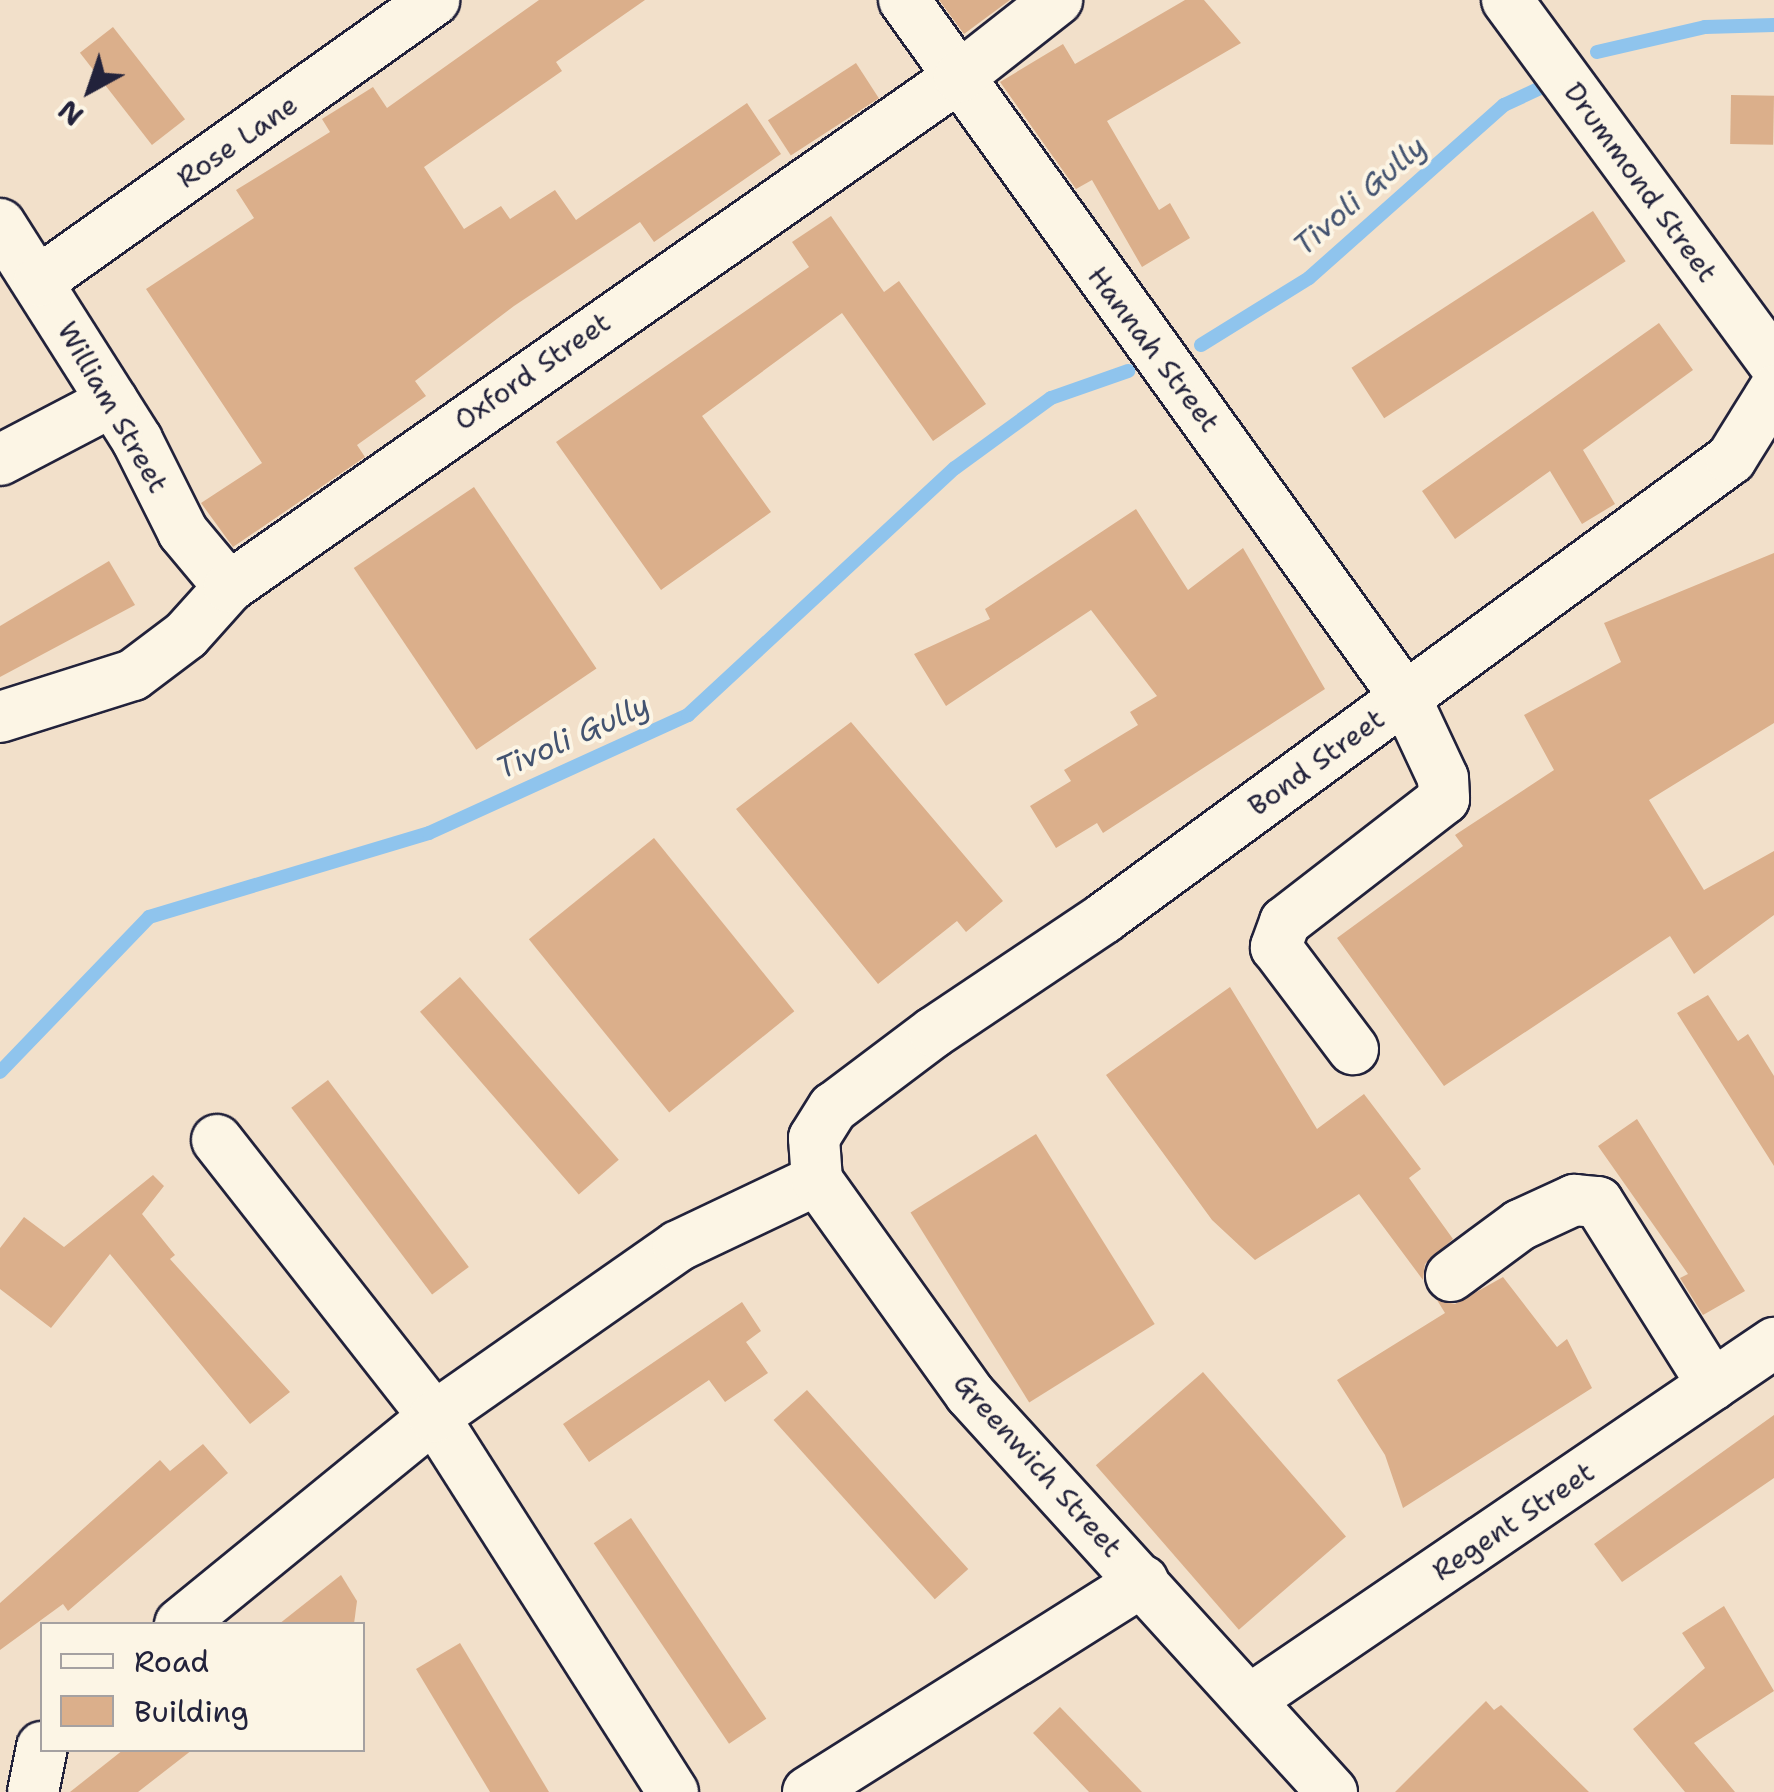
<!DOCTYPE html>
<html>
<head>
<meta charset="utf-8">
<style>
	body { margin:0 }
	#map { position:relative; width:1774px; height:1792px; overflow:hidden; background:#f2e0ca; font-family:"Shantell Sans",sans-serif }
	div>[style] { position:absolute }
	.stream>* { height:14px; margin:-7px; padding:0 7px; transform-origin:7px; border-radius:7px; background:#8fc4ed }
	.building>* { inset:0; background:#dbaf8b; transform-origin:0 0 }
	.roads { filter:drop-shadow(2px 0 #22223b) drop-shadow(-2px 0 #22223b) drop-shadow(0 2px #22223b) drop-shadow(0 -2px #22223b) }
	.minor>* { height:50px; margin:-25px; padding:0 25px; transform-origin:25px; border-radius:25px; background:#fcf5e5 }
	span { translate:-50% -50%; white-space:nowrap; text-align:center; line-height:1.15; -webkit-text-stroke:8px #fcf5e5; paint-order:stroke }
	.street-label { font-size:28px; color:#22223b }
	.water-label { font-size:30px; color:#435370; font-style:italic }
	.legend { position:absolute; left:40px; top:1622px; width:325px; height:130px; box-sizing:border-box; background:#fcf5e5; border:2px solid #a5a1a1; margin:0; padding:12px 18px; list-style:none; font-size:30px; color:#22223b }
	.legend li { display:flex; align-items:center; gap:20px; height:50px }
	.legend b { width:50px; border:2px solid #a5a1a1 }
	.north { position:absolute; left:40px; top:40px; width:100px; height:100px; -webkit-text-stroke:8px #fcf5e5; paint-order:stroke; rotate:220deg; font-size:28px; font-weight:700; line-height:40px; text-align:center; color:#22223b }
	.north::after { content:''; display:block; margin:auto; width:35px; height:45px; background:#22223b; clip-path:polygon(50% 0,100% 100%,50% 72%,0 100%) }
</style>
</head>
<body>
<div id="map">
	<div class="stream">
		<div style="left:1597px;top:52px;width:111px;rotate:-13deg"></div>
		<div style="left:1705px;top:27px;width:69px;rotate:-1.7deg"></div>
		<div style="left:1201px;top:345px;width:127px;rotate:-31.8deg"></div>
		<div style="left:1309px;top:278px;width:261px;rotate:-41.6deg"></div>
		<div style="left:1504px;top:105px;width:52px;rotate:-25.1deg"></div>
		<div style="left:0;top:1072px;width:215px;rotate:-46.1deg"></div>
		<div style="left:149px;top:917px;width:292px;rotate:-16.7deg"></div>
		<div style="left:429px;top:833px;width:285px;rotate:-24.5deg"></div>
		<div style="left:688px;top:715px;width:364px;rotate:-42.8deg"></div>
		<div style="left:955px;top:468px;width:119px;rotate:-36.1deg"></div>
		<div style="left:1051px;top:398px;width:82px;rotate:-19.3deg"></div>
	</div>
	<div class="building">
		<div style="clip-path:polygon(539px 0,645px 0,556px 62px,562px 71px,424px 167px,464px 229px,501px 206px,510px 219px,555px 190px,576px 220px,747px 103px,781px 154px,654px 242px,640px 222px,514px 306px,415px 381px,426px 396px,357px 445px,365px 457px,233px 547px,201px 503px,262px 463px,146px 289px,254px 218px,236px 190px,330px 132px,322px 119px,373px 87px,387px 108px)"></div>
		<div style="clip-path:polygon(939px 0,1010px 0,964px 34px)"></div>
		<div style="clip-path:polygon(1185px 0,1204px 0,1241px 43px,1107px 121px,1159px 210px,1170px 203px,1190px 238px,1142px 267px,1092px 180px,1076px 189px,1000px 82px,1063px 44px,1075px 64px)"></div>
		<div style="left:113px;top:27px;width:117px;height:42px;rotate:52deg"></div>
		<div style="left:856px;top:63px;width:42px;height:105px;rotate:57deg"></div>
		<div style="left:1731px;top:95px;width:43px;height:49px;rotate:1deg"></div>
		<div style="left:1593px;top:211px;width:60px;height:288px;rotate:57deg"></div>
		<div style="clip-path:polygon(831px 216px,884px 292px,899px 281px,986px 404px,933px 441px,842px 313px,702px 416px,771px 512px,661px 590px,556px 442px,809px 267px,792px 242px)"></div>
		<div style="clip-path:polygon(1659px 323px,1693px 370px,1583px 450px,1615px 504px,1582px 524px,1550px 471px,1455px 539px,1422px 491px)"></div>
		<div style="left:474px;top:487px;width:219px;height:145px;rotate:56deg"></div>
		<div style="clip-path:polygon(1136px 509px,1188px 590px,1243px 548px,1325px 689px,1103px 833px,1097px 823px,1056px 848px,1030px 806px,1071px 781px,1064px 770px,1138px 725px,1130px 712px,1157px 696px,1091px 610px,946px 706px,914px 654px,990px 619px,985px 609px)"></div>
		<div style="clip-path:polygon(1774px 553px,1774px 723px,1649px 800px,1704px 890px,1774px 851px,1774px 915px,1694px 974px,1670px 936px,1444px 1086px,1337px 938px,1463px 846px,1455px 835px,1554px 770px,1524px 715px,1621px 662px,1604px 623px)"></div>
		<div style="clip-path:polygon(109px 561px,135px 605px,0 677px,0 626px)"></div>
		<div style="clip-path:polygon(851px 722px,1003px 901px,966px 932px,957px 921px,878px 984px,736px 809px)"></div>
		<div style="left:654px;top:838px;width:223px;height:161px;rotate:51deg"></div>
		<div style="left:460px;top:977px;width:242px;height:53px;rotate:49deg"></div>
		<div style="clip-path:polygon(1230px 987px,1317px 1129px,1364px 1094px,1421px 1169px,1409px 1178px,1453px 1239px,1425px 1264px,1423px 1280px,1359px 1194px,1255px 1260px,1212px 1220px,1106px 1075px)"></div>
		<div style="clip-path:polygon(1708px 995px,1738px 1041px,1748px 1034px,1774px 1076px,1774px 1166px,1677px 1013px)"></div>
		<div style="left:328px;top:1080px;width:234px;height:46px;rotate:53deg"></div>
		<div style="clip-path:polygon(1637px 1119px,1745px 1291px,1703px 1315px,1680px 1278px,1688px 1274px,1598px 1146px)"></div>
		<div style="left:1036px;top:1134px;width:224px;height:148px;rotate:58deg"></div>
		<div style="clip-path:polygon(153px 1175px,164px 1186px,142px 1214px,175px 1255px,170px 1259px,290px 1392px,250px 1424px,110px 1254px,51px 1328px,0 1289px,0 1248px,24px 1217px,64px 1247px)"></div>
		<div style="clip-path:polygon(1503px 1277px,1557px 1347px,1567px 1339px,1592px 1388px,1403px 1508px,1385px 1455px,1337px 1380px,1445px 1313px,1437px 1300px,1455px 1304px)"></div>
		<div style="clip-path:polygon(742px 1302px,761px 1331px,746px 1342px,768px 1373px,725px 1402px,709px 1380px,589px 1462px,563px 1424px)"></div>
		<div style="left:1203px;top:1372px;width:218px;height:142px;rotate:49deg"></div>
		<div style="left:807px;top:1390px;width:241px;height:45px;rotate:48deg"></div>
		<div style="clip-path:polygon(1774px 1415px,1774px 1478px,1622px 1582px,1594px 1544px)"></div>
		<div style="clip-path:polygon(203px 1444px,228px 1473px,68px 1611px,63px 1604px,0 1650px,0 1603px,160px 1460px,170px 1471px)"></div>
		<div style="left:631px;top:1518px;width:242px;height:45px;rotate:56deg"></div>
		<div style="clip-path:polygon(341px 1575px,357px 1601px,354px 1624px,279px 1624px)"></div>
		<div style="clip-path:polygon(1724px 1606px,1774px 1691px,1694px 1743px,1735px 1792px,1685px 1792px,1633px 1729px,1705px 1668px,1682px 1633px)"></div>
		<div style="clip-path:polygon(460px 1643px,549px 1792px,490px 1792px,416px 1669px)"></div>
		<div style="clip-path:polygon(1486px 1701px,1494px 1710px,1501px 1705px,1589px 1792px,1395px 1792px)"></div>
		<div style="clip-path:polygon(1060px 1707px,1142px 1792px,1089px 1792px,1033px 1733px)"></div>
		<div style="clip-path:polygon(123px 1750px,192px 1750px,138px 1792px,70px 1792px)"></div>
	</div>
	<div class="roads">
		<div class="minor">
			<div style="left:904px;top:0;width:858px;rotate:54.29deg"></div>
			<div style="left:1405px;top:697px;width:89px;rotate:64.9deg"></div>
			<div style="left:1443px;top:778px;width:21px;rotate:87deg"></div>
			<div style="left:1444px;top:799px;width:201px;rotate:142.3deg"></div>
			<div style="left:1285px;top:922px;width:27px;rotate:110deg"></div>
			<div style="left:1276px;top:947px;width:128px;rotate:53deg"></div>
			<div style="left:1507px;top:0;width:451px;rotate:53.7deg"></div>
			<div style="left:0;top:224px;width:256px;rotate:57.6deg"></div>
			<div style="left:137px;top:440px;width:103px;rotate:63.4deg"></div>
			<div style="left:183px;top:532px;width:72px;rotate:50.1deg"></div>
			<div style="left:39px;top:281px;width:485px;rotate:-35.4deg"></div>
			<div style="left:0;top:460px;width:127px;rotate:-27.6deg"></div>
			<div style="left:0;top:717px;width:139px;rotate:-17.5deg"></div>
			<div style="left:133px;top:675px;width:66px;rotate:-37deg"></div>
			<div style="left:186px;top:635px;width:64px;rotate:-48.1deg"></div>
			<div style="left:229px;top:587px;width:891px;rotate:-34.94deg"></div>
			<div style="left:959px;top:77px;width:125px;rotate:-38.2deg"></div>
			<div style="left:217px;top:1140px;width:352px;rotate:51.9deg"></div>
			<div style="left:434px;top:1417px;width:445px;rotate:57.5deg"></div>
			<div style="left:1451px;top:1276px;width:86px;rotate:-36.5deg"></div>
			<div style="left:1520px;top:1225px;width:60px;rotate:-24.8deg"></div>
			<div style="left:1574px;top:1200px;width:24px;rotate:5deg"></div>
			<div style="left:1598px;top:1202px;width:216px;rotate:57.9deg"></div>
			<div style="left:180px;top:1624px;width:328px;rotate:-39.2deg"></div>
			<div style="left:434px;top:1417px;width:298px;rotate:-35deg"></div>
			<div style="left:678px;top:1246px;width:154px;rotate:-25.4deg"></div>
			<div style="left:1251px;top:1699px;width:633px;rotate:-34.24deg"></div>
			<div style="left:33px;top:1792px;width:46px;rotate:-78.7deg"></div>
			<div style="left:808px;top:1792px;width:396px;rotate:-32.2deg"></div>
			<div style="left:1332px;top:1792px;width:538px;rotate:-132.29deg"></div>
			<div style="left:970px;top:1394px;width:263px;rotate:-125.6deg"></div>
			<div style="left:817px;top:1180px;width:42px;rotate:-94.1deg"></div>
			<div style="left:814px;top:1138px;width:36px;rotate:-58deg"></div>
			<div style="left:833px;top:1108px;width:126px;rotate:-37deg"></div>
			<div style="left:934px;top:1032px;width:205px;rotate:-33.8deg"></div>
			<div style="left:1104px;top:918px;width:777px;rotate:-36.21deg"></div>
			<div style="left:1731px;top:459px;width:81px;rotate:-58.1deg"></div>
		</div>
	</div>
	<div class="street-label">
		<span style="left:237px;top:141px;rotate:-35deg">Rose Lane</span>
		<span style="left:1641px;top:182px;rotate:54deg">Drummond Street</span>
		<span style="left:1154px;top:349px;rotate:53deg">Hannah Street</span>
		<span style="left:532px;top:371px;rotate:-35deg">Oxford Street</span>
		<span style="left:113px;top:407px;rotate:60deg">William Street</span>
		<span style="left:1316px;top:762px;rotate:-36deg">Bond Street</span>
		<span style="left:1038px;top:1465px;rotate:48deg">Greenwich Street</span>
		<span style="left:1513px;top:1521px;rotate:-34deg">Regent Street</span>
	</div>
	<div class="water-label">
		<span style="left:1360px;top:196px;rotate:-41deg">Tivoli Gully</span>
		<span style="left:573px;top:737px;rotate:-24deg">Tivoli Gully</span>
	</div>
	<ul class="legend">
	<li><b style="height:12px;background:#fcf5e5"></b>Road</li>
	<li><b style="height:28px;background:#dbaf8b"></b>Building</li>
	</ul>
	<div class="north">N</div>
</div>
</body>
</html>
